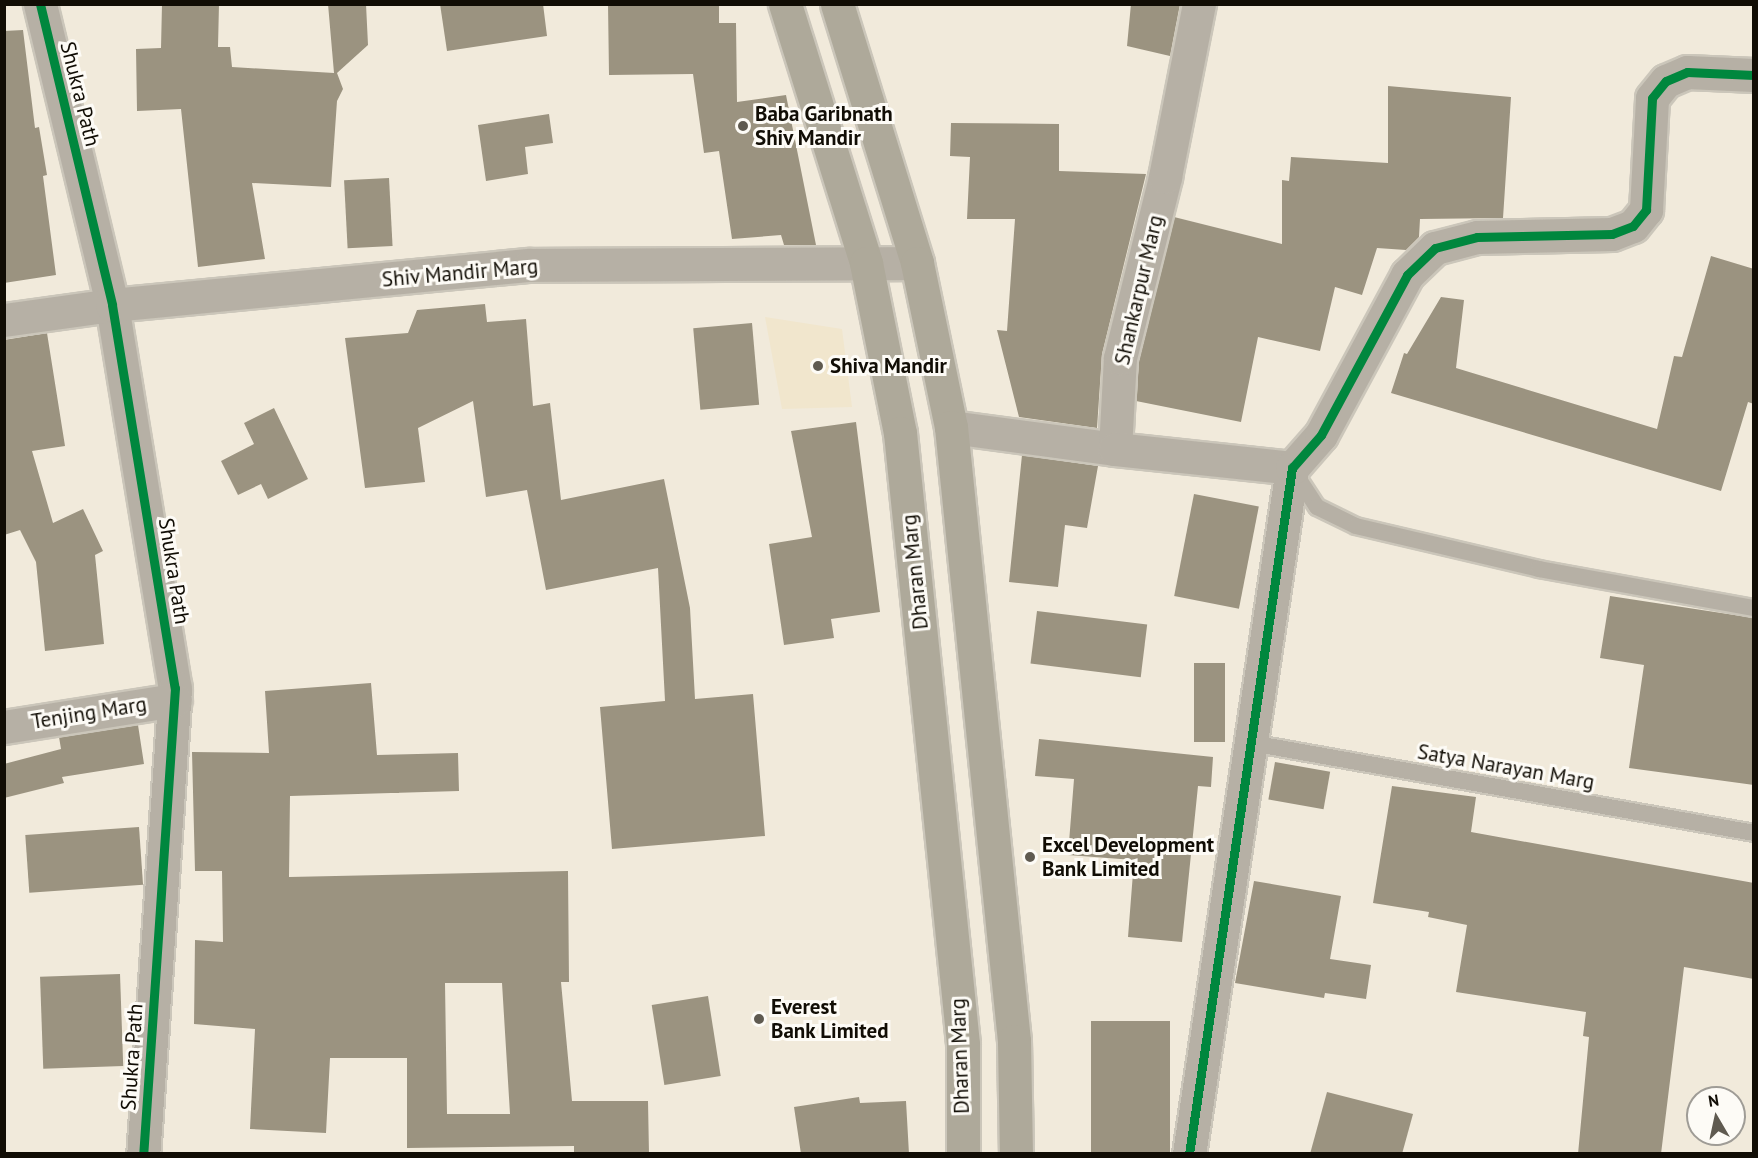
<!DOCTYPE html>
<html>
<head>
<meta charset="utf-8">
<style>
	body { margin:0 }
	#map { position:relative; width:1758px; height:1158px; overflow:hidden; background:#f1eadb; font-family:"PT Sans",sans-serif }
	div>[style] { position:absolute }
	.built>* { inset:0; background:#f1e6cd }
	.building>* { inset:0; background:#9b9380; transform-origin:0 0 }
	.roads { filter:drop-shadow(2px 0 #cbc6ba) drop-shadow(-2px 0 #cbc6ba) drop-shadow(0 2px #cbc6ba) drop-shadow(0 -2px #cbc6ba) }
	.service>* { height:16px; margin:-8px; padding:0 8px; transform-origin:8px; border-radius:8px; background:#b6b0a5 }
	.minor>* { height:33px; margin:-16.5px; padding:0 16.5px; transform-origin:16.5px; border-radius:16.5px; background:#b6b0a5 }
	.primary>* { height:33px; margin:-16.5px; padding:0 16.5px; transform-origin:16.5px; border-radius:16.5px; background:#aea99a }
	.cycleway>* { height:9px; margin:-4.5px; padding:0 4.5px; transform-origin:4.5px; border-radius:4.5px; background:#00873e }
	.dots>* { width:16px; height:16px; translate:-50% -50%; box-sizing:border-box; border:3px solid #fdfbf6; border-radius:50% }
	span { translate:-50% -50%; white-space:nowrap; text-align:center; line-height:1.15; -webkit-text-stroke:6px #fdfbf6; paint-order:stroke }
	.street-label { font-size:21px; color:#110d05 }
	.poi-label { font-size:21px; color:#110d05; font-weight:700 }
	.left { translate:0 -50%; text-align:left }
	.frame { position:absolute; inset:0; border:6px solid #110d05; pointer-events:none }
	.north { position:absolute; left:1686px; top:1086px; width:60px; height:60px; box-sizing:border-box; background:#fdfbf6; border:2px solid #9f9c96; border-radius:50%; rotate:351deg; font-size:16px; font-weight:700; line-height:24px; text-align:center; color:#110d05 }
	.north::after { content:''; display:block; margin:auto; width:21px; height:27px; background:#5f5a50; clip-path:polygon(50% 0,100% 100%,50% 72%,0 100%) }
</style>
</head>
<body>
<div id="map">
	<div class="built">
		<div style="clip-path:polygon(765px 317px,842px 329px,852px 407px,782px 409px)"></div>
	</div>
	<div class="building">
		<div style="clip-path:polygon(162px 4px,219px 4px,218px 47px,230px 47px,232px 67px,334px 73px,328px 4px,366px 4px,368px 45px,337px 73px,343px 89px,337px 101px,331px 187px,252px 183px,265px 259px,198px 267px,181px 109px,137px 111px,136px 49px,161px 48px)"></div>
		<div style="clip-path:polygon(440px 4px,543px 4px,547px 36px,447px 51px)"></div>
		<div style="clip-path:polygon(608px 4px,719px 4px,719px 23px,736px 23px,737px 102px,786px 95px,816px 245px,784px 245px,781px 235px,732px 239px,719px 151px,704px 153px,693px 74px,609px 75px)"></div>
		<div style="clip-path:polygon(1131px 4px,1180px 4px,1170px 56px,1127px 46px)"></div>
		<div style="clip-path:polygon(23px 30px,35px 128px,39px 127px,47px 175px,43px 176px,56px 275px,4px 283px,4px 31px)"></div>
		<div style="clip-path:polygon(1388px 86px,1511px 97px,1503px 218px,1420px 219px,1419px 237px,1406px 250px,1377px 248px,1362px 295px,1335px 287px,1320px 351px,1258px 337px,1241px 422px,1136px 401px,1139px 361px,1174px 217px,1282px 244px,1282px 180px,1289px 181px,1291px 157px,1388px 163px)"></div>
		<div style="clip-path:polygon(549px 114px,553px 143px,525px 147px,528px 174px,486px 181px,478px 125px)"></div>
		<div style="clip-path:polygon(951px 123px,1059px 124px,1059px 171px,1146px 174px,1102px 354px,1097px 428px,1019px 417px,997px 330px,1007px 331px,1015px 219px,967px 219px,970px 157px,950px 156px)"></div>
		<div style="left:389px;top:178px;width:68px;height:45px;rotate:87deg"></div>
		<div style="clip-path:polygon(1711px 256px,1754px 269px,1754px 404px,1748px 402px,1721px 491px,1391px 393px,1404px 353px,1407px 354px,1441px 297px,1464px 300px,1456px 368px,1657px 429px,1674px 356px,1682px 357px)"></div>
		<div style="clip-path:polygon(485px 304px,487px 322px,526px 319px,533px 406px,550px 403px,561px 500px,664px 479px,690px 608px,695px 699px,753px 694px,765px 836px,612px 849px,600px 707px,665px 701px,658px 568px,546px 590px,527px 490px,486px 497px,473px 401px,418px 428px,425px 482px,365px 488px,345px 338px,408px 333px,417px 310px)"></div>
		<div style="left:752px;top:323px;width:82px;height:59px;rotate:85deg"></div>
		<div style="clip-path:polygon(47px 333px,65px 446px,32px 451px,53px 523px,83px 509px,103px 551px,95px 555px,104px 644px,45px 651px,36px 562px,20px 530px,4px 535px,4px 340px)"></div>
		<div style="clip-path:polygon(274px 408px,308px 479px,268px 499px,261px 484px,238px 495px,221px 461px,254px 444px,244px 423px)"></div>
		<div style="clip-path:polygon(856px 422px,880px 612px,831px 619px,834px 638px,784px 645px,769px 544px,812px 537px,791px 431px)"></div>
		<div style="clip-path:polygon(1022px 455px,1098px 466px,1087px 528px,1065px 525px,1058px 587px,1009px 582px)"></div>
		<div style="left:1194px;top:494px;width:66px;height:104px;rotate:11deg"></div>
		<div style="clip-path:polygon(1610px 596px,1754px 618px,1754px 785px,1629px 768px,1644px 665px,1600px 658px)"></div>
		<div style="left:1037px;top:611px;width:111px;height:53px;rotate:7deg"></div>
		<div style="left:1194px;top:663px;width:31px;height:79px"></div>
		<div style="clip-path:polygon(evenodd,371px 683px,377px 755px,458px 753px,459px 791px,290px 796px,289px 877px,568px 871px,569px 982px,561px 982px,572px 1101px,648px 1101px,649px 1154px,574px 1154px,574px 1146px,407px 1148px,407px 1058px,330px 1058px,326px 1133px,250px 1129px,255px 1029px,194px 1024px,195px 940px,223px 942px,222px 871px,195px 871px,192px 752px,269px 753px,265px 691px,371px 683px,445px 983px,502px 983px,510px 1114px,447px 1114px,445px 983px)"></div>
		<div style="clip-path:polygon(138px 725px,144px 764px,62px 777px,64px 783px,4px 798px,4px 764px,61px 749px,59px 737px)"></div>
		<div style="clip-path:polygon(1039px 739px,1213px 757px,1211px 787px,1198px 786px,1182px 942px,1128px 937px,1134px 860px,1068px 855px,1074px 779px,1035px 776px)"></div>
		<div style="left:1275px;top:762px;width:56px;height:38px;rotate:10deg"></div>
		<div style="clip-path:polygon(1392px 786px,1476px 797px,1471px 832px,1754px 883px,1754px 979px,1684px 967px,1661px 1154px,1578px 1154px,1589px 1037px,1583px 1036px,1586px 1012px,1456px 992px,1467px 925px,1428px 917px,1429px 912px,1373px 903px)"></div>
		<div style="left:139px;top:827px;width:58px;height:114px;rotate:86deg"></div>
		<div style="clip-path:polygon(1254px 881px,1341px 896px,1330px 959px,1371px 965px,1366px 999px,1325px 993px,1324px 998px,1235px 983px)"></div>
		<div style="left:120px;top:974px;width:92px;height:80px;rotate:88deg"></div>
		<div style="left:708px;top:996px;width:81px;height:57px;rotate:81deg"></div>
		<div style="left:1170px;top:1021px;width:133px;height:79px;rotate:90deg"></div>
		<div style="clip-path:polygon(1327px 1092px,1413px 1114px,1402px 1154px,1310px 1154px)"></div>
		<div style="clip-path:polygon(859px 1097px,860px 1103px,906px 1101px,909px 1154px,801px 1154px,794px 1107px)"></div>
	</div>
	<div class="roads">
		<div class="service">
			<div style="left:1294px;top:472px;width:42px;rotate:56.7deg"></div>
			<div style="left:1317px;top:507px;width:43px;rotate:26deg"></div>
			<div style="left:1356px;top:526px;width:188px;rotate:13.2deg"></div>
			<div style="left:1539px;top:569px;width:219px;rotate:10.3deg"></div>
			<div style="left:1251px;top:743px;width:511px;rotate:10.14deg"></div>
		</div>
		<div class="minor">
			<div style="left:40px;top:4px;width:309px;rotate:76.5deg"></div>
			<div style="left:112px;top:305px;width:388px;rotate:80.7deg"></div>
			<div style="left:175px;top:688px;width:467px;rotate:93.9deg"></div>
			<div style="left:4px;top:320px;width:109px;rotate:-7.9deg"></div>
			<div style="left:112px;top:305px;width:420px;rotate:-5.5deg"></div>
			<div style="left:530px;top:265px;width:387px;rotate:-0.3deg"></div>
			<div style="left:951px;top:427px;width:165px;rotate:7.6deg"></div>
			<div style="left:1115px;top:449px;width:91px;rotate:-86.9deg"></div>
			<div style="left:1120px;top:358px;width:187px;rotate:-76deg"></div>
			<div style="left:1165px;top:177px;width:176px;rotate:-78.9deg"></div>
			<div style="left:1115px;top:449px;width:178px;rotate:6.1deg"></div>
			<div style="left:4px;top:727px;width:173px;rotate:-9deg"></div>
			<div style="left:1189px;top:1154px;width:694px;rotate:-81.46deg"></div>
			<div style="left:1292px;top:468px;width:44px;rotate:-48.7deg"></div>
			<div style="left:1321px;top:435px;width:182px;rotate:-61.7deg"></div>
			<div style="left:1407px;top:275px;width:39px;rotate:-44deg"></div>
			<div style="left:1435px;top:248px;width:43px;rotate:-14.7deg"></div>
			<div style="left:1477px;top:237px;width:135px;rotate:-1.3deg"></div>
			<div style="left:1612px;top:234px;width:22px;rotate:-21deg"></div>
			<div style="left:1633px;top:226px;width:21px;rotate:-51deg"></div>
			<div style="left:1646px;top:210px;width:112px;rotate:-86.9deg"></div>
			<div style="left:1652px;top:98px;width:22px;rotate:-51deg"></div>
			<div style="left:1666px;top:81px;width:23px;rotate:-23deg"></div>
			<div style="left:1687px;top:72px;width:67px;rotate:2.6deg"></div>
		</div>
		<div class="primary">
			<div style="left:785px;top:4px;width:271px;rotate:72.6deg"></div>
			<div style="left:866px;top:263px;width:173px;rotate:78.7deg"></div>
			<div style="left:900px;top:433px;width:614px;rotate:84.11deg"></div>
			<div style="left:963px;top:1044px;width:110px;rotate:90deg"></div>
			<div style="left:837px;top:4px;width:271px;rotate:72.8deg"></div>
			<div style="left:917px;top:263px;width:167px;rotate:78.3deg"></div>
			<div style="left:951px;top:427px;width:617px;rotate:84.14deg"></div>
			<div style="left:1014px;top:1041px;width:113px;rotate:89deg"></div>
		</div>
	</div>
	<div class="cycleway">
		<div style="left:40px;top:4px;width:309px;rotate:76.5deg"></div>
		<div style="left:112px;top:305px;width:388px;rotate:80.7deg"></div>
		<div style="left:175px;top:688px;width:467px;rotate:93.9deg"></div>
		<div style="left:1189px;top:1154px;width:694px;rotate:-81.46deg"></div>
		<div style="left:1292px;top:468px;width:44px;rotate:-48.7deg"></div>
		<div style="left:1321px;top:435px;width:182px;rotate:-61.7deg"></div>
		<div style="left:1407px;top:275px;width:39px;rotate:-44deg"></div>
		<div style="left:1435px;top:248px;width:43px;rotate:-14.7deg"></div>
		<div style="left:1477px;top:237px;width:135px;rotate:-1.3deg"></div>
		<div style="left:1612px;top:234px;width:22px;rotate:-21deg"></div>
		<div style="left:1633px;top:226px;width:21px;rotate:-51deg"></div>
		<div style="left:1646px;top:210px;width:112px;rotate:-86.9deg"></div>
		<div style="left:1652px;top:98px;width:22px;rotate:-51deg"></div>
		<div style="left:1666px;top:81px;width:23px;rotate:-23deg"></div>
		<div style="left:1687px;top:72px;width:67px;rotate:2.6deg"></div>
	</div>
	<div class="dots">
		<div style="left:743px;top:126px;background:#5f5a50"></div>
		<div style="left:818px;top:366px;background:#5f5a50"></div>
		<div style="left:1030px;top:857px;background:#5f5a50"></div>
		<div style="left:759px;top:1019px;background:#5f5a50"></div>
	</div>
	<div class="street-label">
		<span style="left:80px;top:94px;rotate:76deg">Shukra Path</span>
		<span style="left:460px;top:273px;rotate:-5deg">Shiv Mandir Marg</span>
		<span style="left:1139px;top:290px;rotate:-77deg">Shankarpur Marg</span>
		<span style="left:174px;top:571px;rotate:81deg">Shukra Path</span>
		<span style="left:915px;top:572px;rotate:-96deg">Dharan Marg</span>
		<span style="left:89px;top:713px;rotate:-9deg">Tenjing Marg</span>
		<span style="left:1506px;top:767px;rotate:10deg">Satya Narayan Marg</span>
		<span style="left:960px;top:1056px;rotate:-92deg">Dharan Marg</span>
		<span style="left:132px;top:1057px;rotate:-86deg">Shukra Path</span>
	</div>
	<div class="poi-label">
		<span class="left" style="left:755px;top:126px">Baba Garibnath<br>Shiv Mandir</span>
		<span class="left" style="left:830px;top:366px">Shiva Mandir</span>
		<span class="left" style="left:1042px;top:857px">Excel Development<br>Bank Limited</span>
		<span class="left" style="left:771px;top:1019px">Everest<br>Bank Limited</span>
	</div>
	<div class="frame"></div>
	<div class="north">N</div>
</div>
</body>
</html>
